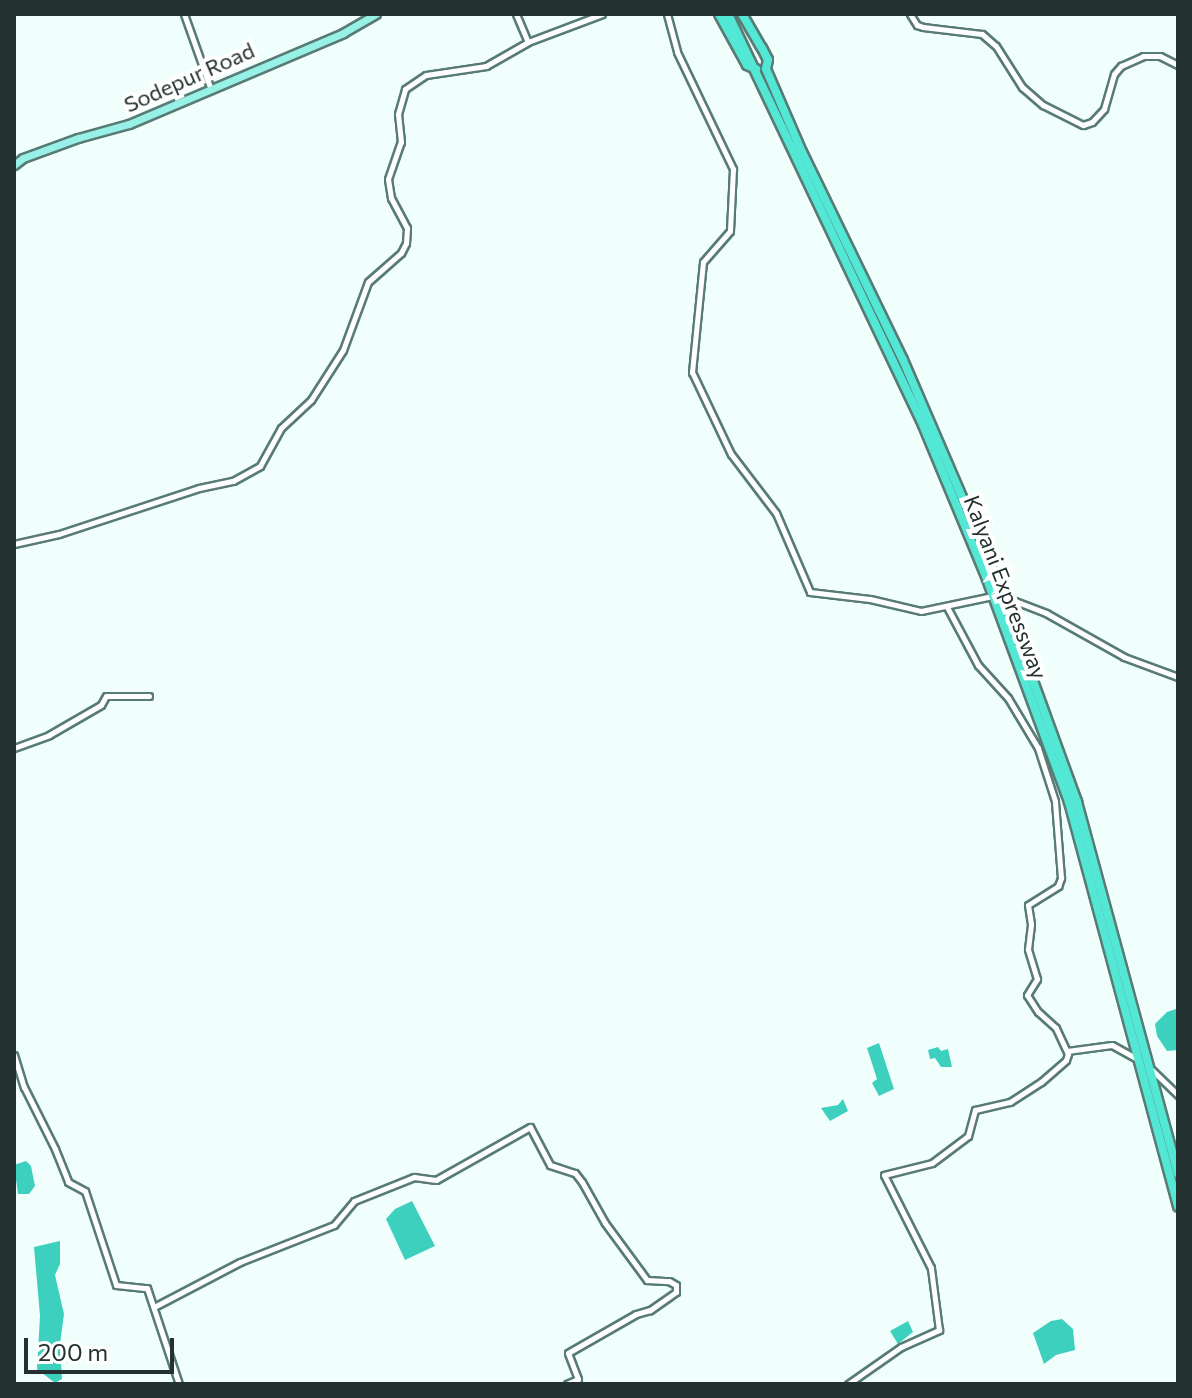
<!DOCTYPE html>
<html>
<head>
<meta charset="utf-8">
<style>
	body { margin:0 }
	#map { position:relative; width:1192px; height:1398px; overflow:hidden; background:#f0fffc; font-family:Commissioner,sans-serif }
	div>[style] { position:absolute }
	.water>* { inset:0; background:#3ed0bf }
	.roads { filter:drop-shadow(2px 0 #587b75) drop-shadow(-2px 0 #587b75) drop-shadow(0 2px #587b75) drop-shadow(0 -2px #587b75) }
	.minor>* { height:5px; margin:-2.5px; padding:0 2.5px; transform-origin:2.5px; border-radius:2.5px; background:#fff }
	.major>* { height:7px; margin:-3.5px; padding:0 3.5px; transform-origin:3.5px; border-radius:3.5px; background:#98f1e6 }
	.highway>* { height:8px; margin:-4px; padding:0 4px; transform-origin:4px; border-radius:4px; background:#53e8d6 }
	span { translate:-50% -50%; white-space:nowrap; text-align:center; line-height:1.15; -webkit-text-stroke:8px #fff; paint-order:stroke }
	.street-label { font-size:22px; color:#233230 }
	.frame { position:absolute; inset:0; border:16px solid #233230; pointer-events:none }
	.scale { position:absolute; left:24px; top:1338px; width:150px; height:36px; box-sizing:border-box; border:4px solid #233230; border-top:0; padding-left:10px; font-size:24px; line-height:28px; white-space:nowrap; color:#233230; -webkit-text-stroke:6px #fff; paint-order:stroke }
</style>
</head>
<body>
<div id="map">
	<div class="water">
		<div style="clip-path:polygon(1176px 1009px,1178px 1050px,1167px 1051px,1157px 1036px,1155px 1024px,1167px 1012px)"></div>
		<div style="clip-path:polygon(879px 1043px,894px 1089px,879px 1096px,872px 1083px,877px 1079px,867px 1048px)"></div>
		<div style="clip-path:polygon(938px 1047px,941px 1051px,948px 1049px,952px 1067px,941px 1067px,935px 1058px,930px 1059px,928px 1050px)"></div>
		<div style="clip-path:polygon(843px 1099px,848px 1111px,830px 1121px,821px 1108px,838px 1105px)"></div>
		<div style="clip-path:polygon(26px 1161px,31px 1166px,35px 1186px,29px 1194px,18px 1194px,14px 1165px)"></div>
		<div style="clip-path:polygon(412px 1201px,435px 1246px,405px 1260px,386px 1219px,395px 1209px)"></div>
		<div style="clip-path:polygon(60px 1241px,60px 1264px,55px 1275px,64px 1314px,60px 1344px,62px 1379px,55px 1383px,37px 1369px,40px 1316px,34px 1247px)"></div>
		<div style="clip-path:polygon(1062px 1319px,1073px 1329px,1075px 1350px,1056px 1355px,1044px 1364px,1033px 1333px,1051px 1321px)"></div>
		<div style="clip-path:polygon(908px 1321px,913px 1332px,898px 1344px,890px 1331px)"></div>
	</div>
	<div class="roads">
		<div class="minor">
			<div style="left:184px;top:14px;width:77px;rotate:70.4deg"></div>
			<div style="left:516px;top:14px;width:30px;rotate:67deg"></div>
			<div style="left:528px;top:42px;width:79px;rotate:-20.7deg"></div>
			<div style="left:667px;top:14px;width:39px;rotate:75deg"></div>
			<div style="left:677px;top:52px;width:130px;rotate:64.4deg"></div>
			<div style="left:733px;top:169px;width:62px;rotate:92.8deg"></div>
			<div style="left:730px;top:231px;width:41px;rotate:131.1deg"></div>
			<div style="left:703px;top:262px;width:111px;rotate:95.7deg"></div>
			<div style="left:692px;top:372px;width:91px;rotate:64.6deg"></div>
			<div style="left:731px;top:454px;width:74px;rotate:52.7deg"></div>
			<div style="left:776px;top:513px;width:86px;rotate:66.7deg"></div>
			<div style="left:810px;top:592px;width:60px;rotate:6.7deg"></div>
			<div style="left:870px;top:599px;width:52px;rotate:13.2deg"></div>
			<div style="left:921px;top:611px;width:73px;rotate:-11.9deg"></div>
			<div style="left:910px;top:14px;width:13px;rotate:58deg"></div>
			<div style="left:917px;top:25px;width:6px;rotate:18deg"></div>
			<div style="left:923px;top:27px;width:59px;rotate:6.8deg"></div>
			<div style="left:982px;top:34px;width:18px;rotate:41deg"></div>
			<div style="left:996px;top:46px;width:49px;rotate:57.6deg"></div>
			<div style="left:1022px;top:87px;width:28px;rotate:41deg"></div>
			<div style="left:1043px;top:105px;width:45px;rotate:26.6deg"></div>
			<div style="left:1083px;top:125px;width:9px;rotate:-18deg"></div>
			<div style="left:1092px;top:122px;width:18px;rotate:-47deg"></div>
			<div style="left:1104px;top:109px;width:36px;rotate:-74deg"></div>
			<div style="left:1114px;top:74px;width:11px;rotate:-49deg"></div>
			<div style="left:1121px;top:66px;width:24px;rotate:-24deg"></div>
			<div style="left:1143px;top:56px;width:17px"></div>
			<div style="left:1160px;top:56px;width:20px;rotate:27deg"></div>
			<div style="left:14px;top:544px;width:46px;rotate:-12.5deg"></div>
			<div style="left:59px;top:534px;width:147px;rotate:-18.2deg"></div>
			<div style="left:199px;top:488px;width:35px;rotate:-12deg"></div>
			<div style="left:233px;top:481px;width:31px;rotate:-29deg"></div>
			<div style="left:260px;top:466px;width:43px;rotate:-61.1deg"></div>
			<div style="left:281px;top:428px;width:41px;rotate:-43deg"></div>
			<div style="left:311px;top:400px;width:59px;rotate:-57.4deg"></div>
			<div style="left:343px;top:350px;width:72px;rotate:-69.8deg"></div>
			<div style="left:368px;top:282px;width:44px;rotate:-41.3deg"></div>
			<div style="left:401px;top:253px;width:11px;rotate:-63deg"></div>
			<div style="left:406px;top:243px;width:15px;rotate:-86deg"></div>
			<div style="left:407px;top:228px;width:34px;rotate:-118deg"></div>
			<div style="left:391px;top:198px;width:19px;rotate:-99deg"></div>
			<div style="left:388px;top:179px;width:39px;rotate:-71deg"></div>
			<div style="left:401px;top:142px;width:28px;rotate:-96deg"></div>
			<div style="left:398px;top:114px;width:26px;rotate:-74deg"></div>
			<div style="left:405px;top:89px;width:25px;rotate:-34deg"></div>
			<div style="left:426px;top:75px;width:61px;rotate:-8.5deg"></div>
			<div style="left:486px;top:66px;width:48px;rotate:-29.7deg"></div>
			<div style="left:1002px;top:596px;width:47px;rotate:21.1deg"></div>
			<div style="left:1046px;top:613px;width:90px;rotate:29.4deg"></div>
			<div style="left:1124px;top:657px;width:58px;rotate:20.3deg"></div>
			<div style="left:14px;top:748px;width:37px;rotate:-20deg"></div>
			<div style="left:49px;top:735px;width:60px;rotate:-30deg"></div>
			<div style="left:101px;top:705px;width:10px;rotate:-61deg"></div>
			<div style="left:106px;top:696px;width:43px"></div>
			<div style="left:1067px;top:1051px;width:45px;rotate:-7.6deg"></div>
			<div style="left:1112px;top:1045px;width:29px;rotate:29deg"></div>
			<div style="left:14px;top:1055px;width:34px;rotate:73deg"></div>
			<div style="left:24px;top:1087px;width:69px;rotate:63.4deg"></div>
			<div style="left:55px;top:1149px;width:35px;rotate:68deg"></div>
			<div style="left:68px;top:1182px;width:19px;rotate:28deg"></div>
			<div style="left:85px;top:1191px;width:99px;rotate:71.7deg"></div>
			<div style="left:116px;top:1285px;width:31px;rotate:6deg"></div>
			<div style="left:147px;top:1288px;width:101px;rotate:71.6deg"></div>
			<div style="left:1152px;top:1070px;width:36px;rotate:44deg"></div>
			<div style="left:154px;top:1307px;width:97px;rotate:-27.6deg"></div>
			<div style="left:240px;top:1262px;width:101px;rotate:-21.5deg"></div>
			<div style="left:334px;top:1225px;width:31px;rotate:-50deg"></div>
			<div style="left:354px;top:1201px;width:65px;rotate:-21.8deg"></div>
			<div style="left:414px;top:1177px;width:22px;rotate:8deg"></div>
			<div style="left:436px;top:1180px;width:108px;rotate:-29.4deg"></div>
			<div style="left:530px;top:1127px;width:43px;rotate:62.2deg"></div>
			<div style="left:550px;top:1165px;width:26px;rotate:18deg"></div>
			<div style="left:575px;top:1173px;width:11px;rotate:52deg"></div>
			<div style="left:582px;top:1182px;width:47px;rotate:60.7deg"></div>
			<div style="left:605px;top:1223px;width:71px;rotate:53.6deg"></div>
			<div style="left:647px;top:1280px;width:22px;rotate:3deg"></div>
			<div style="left:669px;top:1281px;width:8px;rotate:30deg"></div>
			<div style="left:676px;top:1285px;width:7px;rotate:90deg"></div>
			<div style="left:676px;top:1292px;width:32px;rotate:145deg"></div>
			<div style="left:650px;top:1310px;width:15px;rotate:164deg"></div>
			<div style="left:636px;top:1314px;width:78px;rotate:150.2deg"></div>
			<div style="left:568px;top:1353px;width:28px;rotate:69deg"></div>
			<div style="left:578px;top:1379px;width:12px;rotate:156deg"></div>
			<div style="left:848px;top:1384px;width:65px;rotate:-34.9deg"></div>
			<div style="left:901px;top:1347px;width:42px;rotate:-24.1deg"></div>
			<div style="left:939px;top:1330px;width:63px;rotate:-97.4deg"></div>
			<div style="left:931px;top:1268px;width:104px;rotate:-116.8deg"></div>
			<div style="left:884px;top:1175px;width:49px;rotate:-14deg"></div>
			<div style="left:932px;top:1163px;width:45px;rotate:-36.9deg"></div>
			<div style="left:968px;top:1136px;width:27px;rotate:-75deg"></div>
			<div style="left:975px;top:1110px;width:36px;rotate:-13deg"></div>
			<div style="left:1010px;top:1102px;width:37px;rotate:-33deg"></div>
			<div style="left:1041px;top:1082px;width:33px;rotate:-41deg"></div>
			<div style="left:1066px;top:1060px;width:6px;rotate:-72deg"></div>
			<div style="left:1068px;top:1054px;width:29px;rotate:-115deg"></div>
			<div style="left:1056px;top:1028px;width:24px;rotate:-138deg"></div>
			<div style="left:1038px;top:1012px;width:20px;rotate:-123deg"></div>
			<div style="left:1027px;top:995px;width:19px;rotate:-58deg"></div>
			<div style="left:1037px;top:979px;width:31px;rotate:-107deg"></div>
			<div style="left:1028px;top:949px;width:25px;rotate:-83deg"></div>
			<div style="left:1031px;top:924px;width:19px;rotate:-99deg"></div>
			<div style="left:1028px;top:905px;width:36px;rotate:-32deg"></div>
			<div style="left:1058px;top:886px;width:9px;rotate:-69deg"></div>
			<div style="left:1061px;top:878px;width:77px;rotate:-94.5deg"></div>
			<div style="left:1055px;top:801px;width:56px;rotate:-107.8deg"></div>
			<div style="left:1038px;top:748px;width:58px;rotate:-121deg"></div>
			<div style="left:1008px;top:698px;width:45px;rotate:-132.3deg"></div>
			<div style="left:978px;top:665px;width:66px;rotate:-118.1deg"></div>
		</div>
		<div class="major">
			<div style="left:14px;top:165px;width:11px;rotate:-38deg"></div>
			<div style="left:23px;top:158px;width:59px;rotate:-20deg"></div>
			<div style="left:78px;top:138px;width:53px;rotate:-15.4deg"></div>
			<div style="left:129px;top:124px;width:233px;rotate:-23deg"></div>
			<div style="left:343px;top:33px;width:38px;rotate:-30deg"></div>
		</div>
		<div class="highway">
			<div style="left:719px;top:14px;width:58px;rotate:61.2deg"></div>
			<div style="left:747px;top:65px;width:10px;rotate:24deg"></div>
			<div style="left:728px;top:14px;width:455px;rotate:64.6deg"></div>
			<div style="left:923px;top:425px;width:167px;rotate:67.4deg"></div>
			<div style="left:987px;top:579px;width:238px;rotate:69.8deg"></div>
			<div style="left:1069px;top:802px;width:419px;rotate:74.9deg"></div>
			<div style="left:742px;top:14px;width:39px;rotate:60deg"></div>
			<div style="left:762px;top:48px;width:13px;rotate:63deg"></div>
			<div style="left:768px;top:60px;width:9px;rotate:103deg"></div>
			<div style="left:766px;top:69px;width:90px;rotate:66.6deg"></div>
			<div style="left:802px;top:152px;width:231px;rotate:64.1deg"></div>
			<div style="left:903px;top:360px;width:218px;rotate:66.7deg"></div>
			<div style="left:989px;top:560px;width:258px;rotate:70deg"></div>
			<div style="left:1077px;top:802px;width:385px;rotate:74.8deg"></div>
		</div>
	</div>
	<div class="street-label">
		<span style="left:189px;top:77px;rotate:-24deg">Sodepur Road</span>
		<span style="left:1006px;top:587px;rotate:69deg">Kalyani Expressway</span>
	</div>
	<div class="frame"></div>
	<div class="scale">200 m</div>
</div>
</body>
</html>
